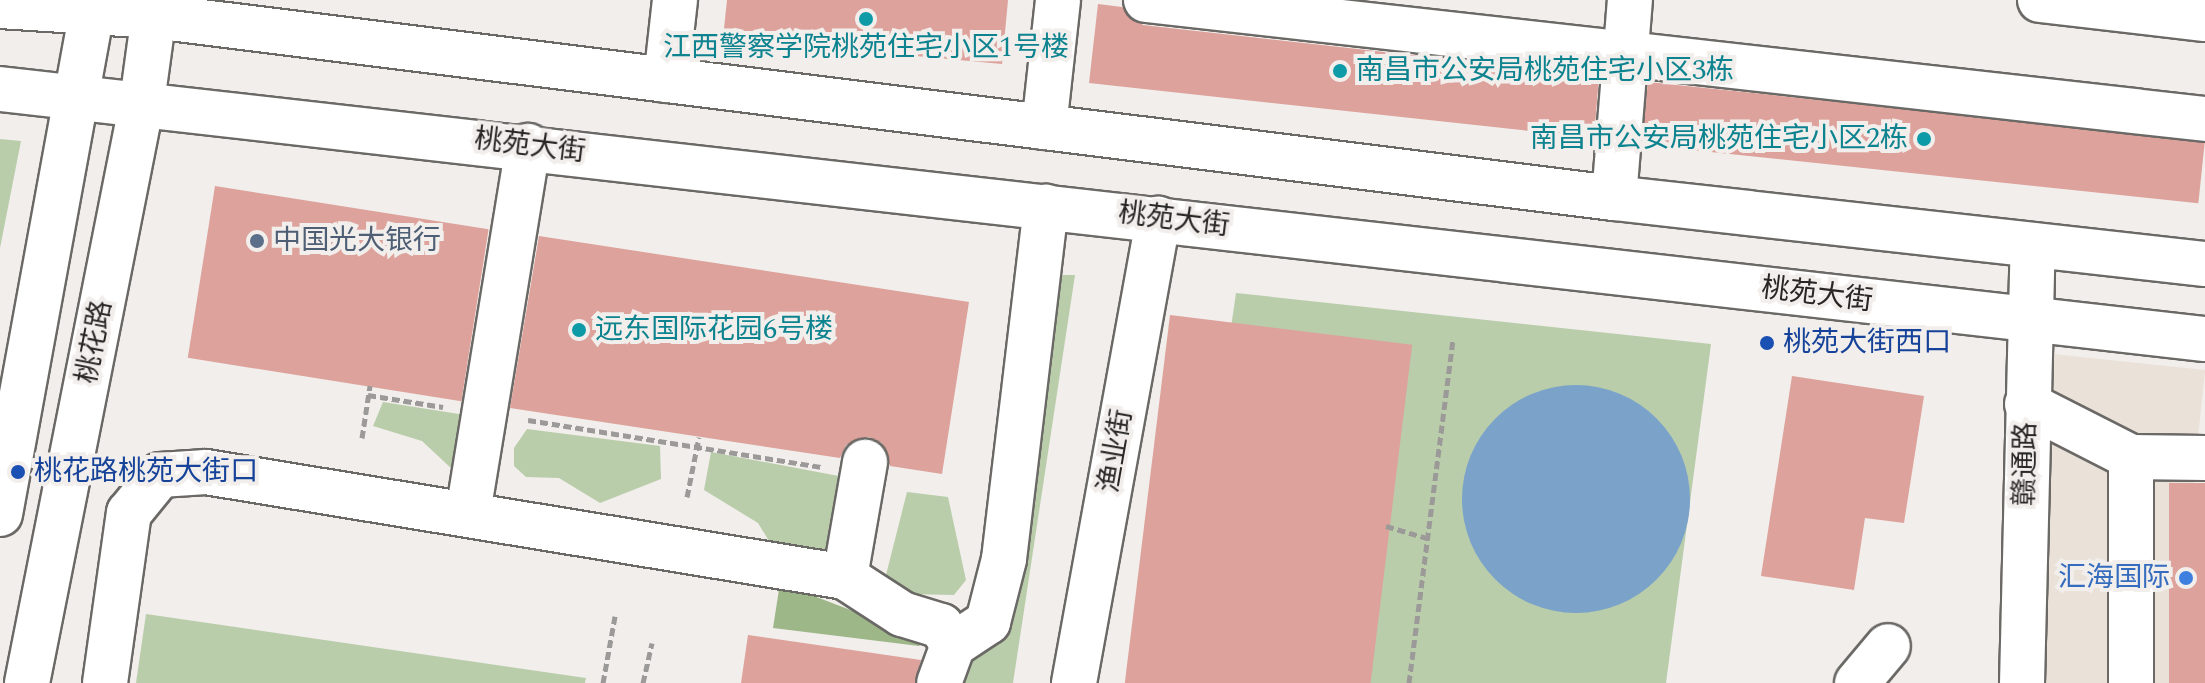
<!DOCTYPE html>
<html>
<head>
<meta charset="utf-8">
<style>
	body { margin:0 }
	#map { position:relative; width:2205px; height:683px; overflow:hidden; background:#f1eeeb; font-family:Spectral,"Noto Sans SC",serif }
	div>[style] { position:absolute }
	.built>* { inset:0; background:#eae1d9; transform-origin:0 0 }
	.green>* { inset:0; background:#bacdab }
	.forest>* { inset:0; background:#9eb788 }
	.water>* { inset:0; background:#7ba3c9 }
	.round { border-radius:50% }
	.building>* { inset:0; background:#dda29b; transform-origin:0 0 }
	.path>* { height:5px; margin-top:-2.5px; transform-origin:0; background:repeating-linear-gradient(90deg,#9c9a98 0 8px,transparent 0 12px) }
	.roads { filter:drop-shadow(2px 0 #6b6966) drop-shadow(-2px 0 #6b6966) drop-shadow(0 2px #6b6966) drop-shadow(0 -2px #6b6966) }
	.minor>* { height:44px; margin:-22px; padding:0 22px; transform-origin:22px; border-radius:22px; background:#fff }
	.major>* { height:44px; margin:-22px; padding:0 22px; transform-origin:22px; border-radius:22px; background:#fff }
	.dots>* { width:22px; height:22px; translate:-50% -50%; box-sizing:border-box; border:4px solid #f1eeeb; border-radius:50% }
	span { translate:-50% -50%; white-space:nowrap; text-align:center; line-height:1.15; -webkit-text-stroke:8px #f1eeeb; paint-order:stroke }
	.culture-label { font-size:28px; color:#0d838f }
	.left { translate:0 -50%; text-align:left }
	.right { translate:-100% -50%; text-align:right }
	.street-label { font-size:28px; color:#282726 }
	.service-label { font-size:28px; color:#4e5e75 }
	.transit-label { font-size:28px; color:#164399 }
	.shop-label { font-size:28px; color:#366cbe }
</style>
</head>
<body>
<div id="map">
	<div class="built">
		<div style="left:2043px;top:353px;width:163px;height:330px;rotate:6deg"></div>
	</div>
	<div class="green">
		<div style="clip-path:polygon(0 139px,21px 141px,0 248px)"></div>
		<div style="clip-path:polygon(1049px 275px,1075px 275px,1013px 683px,956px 683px)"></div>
		<div style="clip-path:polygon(1236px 293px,1711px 344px,1666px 683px,1179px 683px)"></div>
		<div style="clip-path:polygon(383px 402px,478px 417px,453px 470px,422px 441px,373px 426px)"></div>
		<div style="clip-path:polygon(527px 429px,660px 446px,661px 479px,600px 503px,559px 478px,526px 477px,514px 466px,514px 448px)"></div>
		<div style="clip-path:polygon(711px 452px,844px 477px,828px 561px,775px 551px,758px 523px,704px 490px)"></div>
		<div style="clip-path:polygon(907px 492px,948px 497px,966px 580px,954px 595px,906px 594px,886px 575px)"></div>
		<div style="clip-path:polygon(146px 614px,586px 678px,585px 683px,136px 683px)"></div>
	</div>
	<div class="forest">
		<div style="clip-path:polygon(780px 583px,926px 639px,919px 646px,773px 628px)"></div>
	</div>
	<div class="water">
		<div class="round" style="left:1462px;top:385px;width:228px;height:228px"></div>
	</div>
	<div class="building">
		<div style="clip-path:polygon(727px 0,1008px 0,1002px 64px,723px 38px)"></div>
		<div style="clip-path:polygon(1098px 4px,1122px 7px,1143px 25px,1599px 76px,1594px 138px,1089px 83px)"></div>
		<div style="left:1648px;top:82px;width:560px;height:63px;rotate:6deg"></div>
		<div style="left:215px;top:186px;width:277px;height:174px;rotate:9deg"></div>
		<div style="clip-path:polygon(539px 236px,969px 302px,942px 474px,890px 466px,882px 443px,868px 437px,846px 445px,840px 458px,510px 408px)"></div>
		<div style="left:1170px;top:315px;width:244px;height:373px;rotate:7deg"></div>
		<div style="clip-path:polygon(1792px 376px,1924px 396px,1904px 523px,1865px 518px,1854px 590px,1761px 576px)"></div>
		<div style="left:2169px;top:483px;width:36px;height:200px"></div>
		<div style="clip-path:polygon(748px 635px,921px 660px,915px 683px,741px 683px)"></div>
	</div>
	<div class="path">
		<div style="left:368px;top:395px;width:76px;rotate:9.1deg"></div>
		<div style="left:528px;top:420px;width:298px;rotate:9.1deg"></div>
		<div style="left:362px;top:438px;width:53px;rotate:-81.3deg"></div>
		<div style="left:687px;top:497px;width:61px;rotate:-78.7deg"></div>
		<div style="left:1386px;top:526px;width:43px;rotate:16.3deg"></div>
		<div style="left:603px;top:683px;width:68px;rotate:-79.8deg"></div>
		<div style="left:643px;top:683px;width:41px;rotate:-77.3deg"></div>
		<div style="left:1409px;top:683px;width:345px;rotate:-82.7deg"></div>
	</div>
	<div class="roads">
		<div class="minor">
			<div style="left:1146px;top:0;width:1066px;rotate:6.41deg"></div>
			<div style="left:2040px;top:0;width:166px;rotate:6.6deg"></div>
			<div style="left:666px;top:80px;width:81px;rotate:-83.6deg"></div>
			<div style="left:1044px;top:127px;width:128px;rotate:-83.7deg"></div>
			<div style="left:1614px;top:198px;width:199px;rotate:-85.4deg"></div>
			<div style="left:2027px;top:404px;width:117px;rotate:27deg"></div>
			<div style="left:2131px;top:457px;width:74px;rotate:0.8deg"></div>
			<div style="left:2131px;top:457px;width:226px;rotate:90deg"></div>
			<div style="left:468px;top:513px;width:372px;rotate:-80.7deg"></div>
			<div style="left:845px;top:577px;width:117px;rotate:-80.1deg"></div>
			<div style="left:953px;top:645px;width:42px;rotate:-33.3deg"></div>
			<div style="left:988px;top:622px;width:65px;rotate:-75.7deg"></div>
			<div style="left:1004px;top:559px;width:355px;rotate:-83.2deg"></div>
			<div style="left:105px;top:683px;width:172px;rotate:-82deg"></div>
			<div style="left:129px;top:513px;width:49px;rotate:-50.8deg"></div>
			<div style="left:160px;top:475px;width:46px;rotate:-3.7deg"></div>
			<div style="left:206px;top:472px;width:648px;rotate:9.33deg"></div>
			<div style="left:845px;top:577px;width:68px;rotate:33deg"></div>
			<div style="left:902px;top:614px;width:41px;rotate:17.1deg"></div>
			<div style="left:941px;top:626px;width:22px;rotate:58deg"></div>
			<div style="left:953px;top:645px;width:40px;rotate:110.2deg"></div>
			<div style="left:1074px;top:683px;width:472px;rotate:-79.7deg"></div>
			<div style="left:1857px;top:683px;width:48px;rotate:-50deg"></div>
			<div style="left:2022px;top:683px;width:438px;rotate:-88.6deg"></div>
		</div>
		<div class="major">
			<div style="left:0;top:6px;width:154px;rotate:3.7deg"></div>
			<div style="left:154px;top:16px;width:1471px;rotate:7.11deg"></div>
			<div style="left:1614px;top:198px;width:595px;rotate:6.37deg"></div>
			<div style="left:0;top:89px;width:2219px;rotate:6.47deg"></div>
			<div style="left:0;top:514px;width:523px;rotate:-79.64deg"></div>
			<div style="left:27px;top:683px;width:592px;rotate:-78.8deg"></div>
			<div style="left:142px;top:102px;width:103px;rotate:-82.2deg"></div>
		</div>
	</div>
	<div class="dots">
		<div style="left:866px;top:19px;background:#0f9aa8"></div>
		<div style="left:1340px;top:71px;background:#0f9aa8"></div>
		<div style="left:1924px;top:139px;background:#0f9aa8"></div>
		<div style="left:257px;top:241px;background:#5c6f8a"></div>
		<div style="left:579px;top:330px;background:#0f9aa8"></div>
		<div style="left:1767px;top:343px;background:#1a4fb4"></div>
		<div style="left:18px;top:472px;background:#1a4fb4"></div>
		<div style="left:2186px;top:578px;background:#3f7fe0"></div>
	</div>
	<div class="culture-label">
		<span style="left:866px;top:48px">江西警察学院桃苑住宅小区1号楼</span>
		<span class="left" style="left:1356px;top:71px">南昌市公安局桃苑住宅小区3栋</span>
		<span class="right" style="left:1908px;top:139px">南昌市公安局桃苑住宅小区2栋</span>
		<span class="left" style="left:595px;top:330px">远东国际花园6号楼</span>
	</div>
	<div class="street-label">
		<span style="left:530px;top:146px;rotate:7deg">桃苑大街</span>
		<span style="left:1174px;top:220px;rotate:7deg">桃苑大街</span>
		<span style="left:1817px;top:295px;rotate:7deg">桃苑大街</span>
		<span style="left:95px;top:342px;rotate:-79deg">桃花路</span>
		<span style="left:1116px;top:451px;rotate:-80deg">渔业街</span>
		<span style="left:2026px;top:464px;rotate:-89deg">赣通路</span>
	</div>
	<div class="service-label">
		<span class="left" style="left:273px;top:241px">中国光大银行</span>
	</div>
	<div class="transit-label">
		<span class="left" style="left:1783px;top:343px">桃苑大街西口</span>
		<span class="left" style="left:34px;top:472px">桃花路桃苑大街口</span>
	</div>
	<div class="shop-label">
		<span class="right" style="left:2170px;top:578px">汇海国际</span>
	</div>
</div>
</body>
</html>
